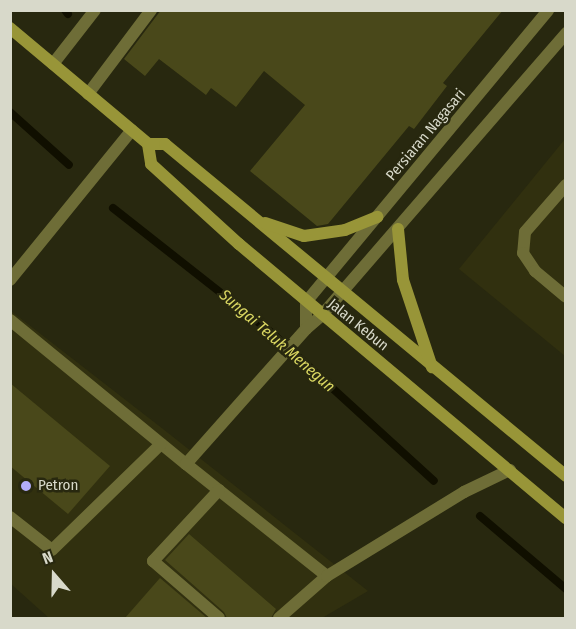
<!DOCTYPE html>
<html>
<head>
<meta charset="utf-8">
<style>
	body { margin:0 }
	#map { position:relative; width:576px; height:629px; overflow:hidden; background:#28280f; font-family:"Fira Sans Condensed",sans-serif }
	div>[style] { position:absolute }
	.built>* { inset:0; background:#31300f }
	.stream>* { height:8px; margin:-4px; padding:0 4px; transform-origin:4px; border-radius:4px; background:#100f00 }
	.building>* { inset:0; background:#49481a }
	.service>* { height:12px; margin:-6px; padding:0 6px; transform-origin:6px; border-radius:6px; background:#6e6d37 }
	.minor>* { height:12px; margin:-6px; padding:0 6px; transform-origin:6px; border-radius:6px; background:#6e6d37 }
	.tertiary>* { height:12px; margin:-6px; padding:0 6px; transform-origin:6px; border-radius:6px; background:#6e6d37 }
	.secondary>* { height:12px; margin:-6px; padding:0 6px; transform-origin:6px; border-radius:6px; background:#989538 }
	.dots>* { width:16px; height:16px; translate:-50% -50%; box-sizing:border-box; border:3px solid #28280f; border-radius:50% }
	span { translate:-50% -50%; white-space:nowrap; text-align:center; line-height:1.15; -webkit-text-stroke:5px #28280f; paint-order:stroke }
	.street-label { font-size:15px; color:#d8d9ca }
	.poi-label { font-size:15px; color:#d8d9ca }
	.left { translate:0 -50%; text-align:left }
	.water-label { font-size:16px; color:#d9d661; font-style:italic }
	.frame { position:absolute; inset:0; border:12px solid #d8d9ca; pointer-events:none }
	.north { position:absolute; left:24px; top:545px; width:60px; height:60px; -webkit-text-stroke:4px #28280f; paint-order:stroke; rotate:340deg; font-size:16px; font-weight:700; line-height:24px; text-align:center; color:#d8d9ca }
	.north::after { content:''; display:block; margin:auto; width:21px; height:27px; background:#d8d9ca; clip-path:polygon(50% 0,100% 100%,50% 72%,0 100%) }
</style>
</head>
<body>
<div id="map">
	<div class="built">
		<div style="clip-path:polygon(565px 139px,565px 356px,459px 269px)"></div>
		<div style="clip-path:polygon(11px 311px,163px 429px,368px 591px,322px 618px,49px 618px,11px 584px)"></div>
	</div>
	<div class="stream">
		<div style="left:65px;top:10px;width:5px;rotate:53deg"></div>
		<div style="left:10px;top:112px;width:79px;rotate:41.9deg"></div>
		<div style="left:113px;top:208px;width:202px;rotate:38.2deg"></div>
		<div style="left:272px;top:333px;width:219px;rotate:42.4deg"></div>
		<div style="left:480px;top:516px;width:113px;rotate:40.3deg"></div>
	</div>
	<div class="building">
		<div style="clip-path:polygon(161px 10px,503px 10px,443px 83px,447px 86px,414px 129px,409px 126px,328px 224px,317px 226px,250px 171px,305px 105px,264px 71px,236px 107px,211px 88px,206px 95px,159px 59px,145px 76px,124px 59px)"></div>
		<div style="clip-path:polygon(10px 383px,110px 466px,68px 514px,10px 466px)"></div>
		<div style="clip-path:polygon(189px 534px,276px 609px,271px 618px,227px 618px,224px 612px,165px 560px)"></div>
		<div style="clip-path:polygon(160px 578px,207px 618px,125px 618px)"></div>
	</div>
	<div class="service">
		<div style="left:88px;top:94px;width:105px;rotate:-53.1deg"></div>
		<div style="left:566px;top:185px;width:62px;rotate:131.1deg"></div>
		<div style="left:525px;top:232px;width:21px;rotate:95deg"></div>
		<div style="left:523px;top:253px;width:22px;rotate:56deg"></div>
		<div style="left:535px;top:271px;width:40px;rotate:40deg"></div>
		<div style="left:306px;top:302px;width:27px;rotate:90deg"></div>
		<div style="left:10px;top:320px;width:227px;rotate:39.3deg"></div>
		<div style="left:186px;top:464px;width:181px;rotate:-48.4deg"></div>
		<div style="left:306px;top:329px;width:21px;rotate:-41deg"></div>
		<div style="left:186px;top:464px;width:180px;rotate:38.5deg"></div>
		<div style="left:219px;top:490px;width:97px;rotate:132.9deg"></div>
		<div style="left:153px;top:561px;width:87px;rotate:40.8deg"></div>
		<div style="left:10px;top:517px;width:53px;rotate:38.2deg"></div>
		<div style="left:52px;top:550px;width:152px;rotate:-44.2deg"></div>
		<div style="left:279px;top:618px;width:64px;rotate:-41.2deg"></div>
		<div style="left:327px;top:576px;width:161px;rotate:-31.5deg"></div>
		<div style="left:464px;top:492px;width:51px;rotate:-25.6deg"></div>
	</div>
	<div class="minor">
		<div style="left:53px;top:64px;width:68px;rotate:-52.1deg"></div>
		<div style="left:10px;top:280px;width:193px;rotate:-50.9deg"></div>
	</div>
	<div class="tertiary">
		<div style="left:306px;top:302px;width:379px;rotate:-50.3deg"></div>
		<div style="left:322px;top:315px;width:373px;rotate:-49.1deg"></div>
	</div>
	<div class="secondary">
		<div style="left:10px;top:28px;width:180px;rotate:40deg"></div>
		<div style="left:148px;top:144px;width:20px;rotate:81deg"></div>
		<div style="left:151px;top:164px;width:119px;rotate:42.3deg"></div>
		<div style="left:239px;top:244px;width:427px;rotate:40deg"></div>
		<div style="left:148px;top:144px;width:17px"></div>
		<div style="left:165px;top:144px;width:521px;rotate:39.62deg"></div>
		<div style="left:265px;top:223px;width:41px;rotate:18.4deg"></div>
		<div style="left:304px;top:236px;width:41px;rotate:-8.3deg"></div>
		<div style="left:345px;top:230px;width:35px;rotate:-22deg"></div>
		<div style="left:398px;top:229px;width:51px;rotate:84.4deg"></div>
		<div style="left:403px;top:280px;width:92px;rotate:71.6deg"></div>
	</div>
	<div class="dots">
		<div style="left:26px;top:486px;background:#b3adf9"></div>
	</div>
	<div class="street-label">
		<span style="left:426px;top:135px;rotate:-50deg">Persiaran Nagasari</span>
		<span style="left:358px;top:325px;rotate:39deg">Jalan Kebun</span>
	</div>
	<div class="poi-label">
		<span class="left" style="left:38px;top:486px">Petron</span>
	</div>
	<div class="water-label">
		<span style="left:277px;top:341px;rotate:41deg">Sungai Teluk Menegun</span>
	</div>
	<div class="frame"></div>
	<div class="north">N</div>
</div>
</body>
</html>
